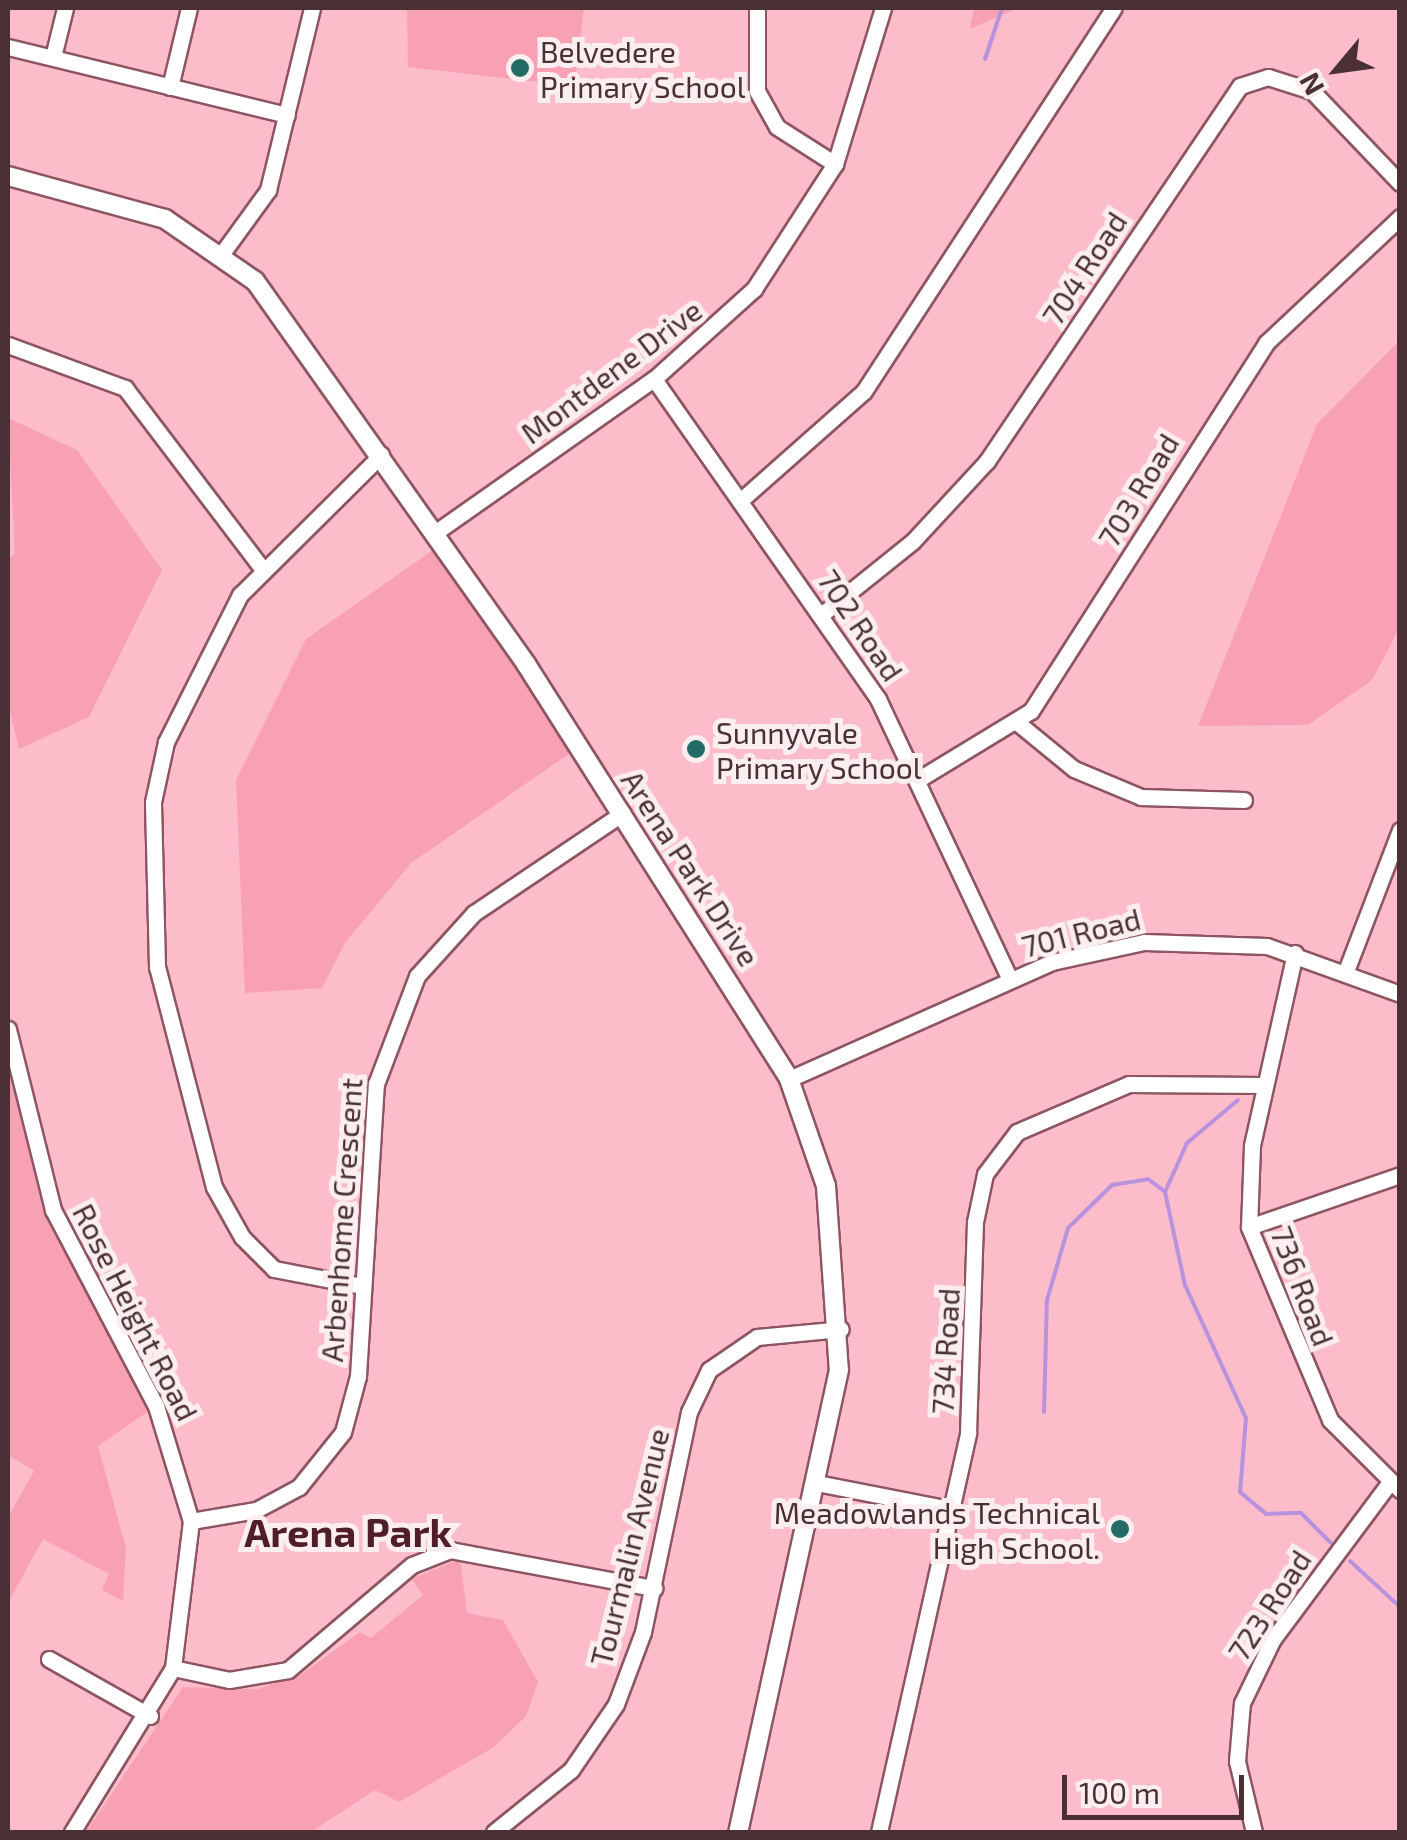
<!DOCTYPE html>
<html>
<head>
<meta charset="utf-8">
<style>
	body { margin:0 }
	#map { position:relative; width:1407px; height:1840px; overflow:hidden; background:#fdbcc9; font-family:"Exo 2",sans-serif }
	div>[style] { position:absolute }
	.green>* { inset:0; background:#f9a1b4 }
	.stream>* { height:4px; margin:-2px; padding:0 2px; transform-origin:2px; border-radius:2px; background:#b792de }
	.roads { filter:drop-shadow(2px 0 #8d5561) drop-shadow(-2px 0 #8d5561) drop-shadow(0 2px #8d5561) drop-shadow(0 -2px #8d5561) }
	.minor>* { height:15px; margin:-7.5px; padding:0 7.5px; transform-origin:7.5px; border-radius:7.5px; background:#fff }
	.tertiary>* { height:18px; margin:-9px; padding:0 9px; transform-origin:9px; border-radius:9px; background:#fff }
	.dots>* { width:28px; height:28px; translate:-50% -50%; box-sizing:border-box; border:5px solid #fbeef0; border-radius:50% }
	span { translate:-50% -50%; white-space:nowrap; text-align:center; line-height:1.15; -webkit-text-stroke:10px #fbeef0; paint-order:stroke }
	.poi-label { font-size:30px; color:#4a3035 }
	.left { translate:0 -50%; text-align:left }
	.right { translate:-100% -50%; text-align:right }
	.street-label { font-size:30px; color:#4a3035 }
	.district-label { font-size:40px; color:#501e2b; font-weight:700 }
	.frame { position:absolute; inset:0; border:10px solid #4a3035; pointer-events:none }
	.north { position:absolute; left:1287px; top:20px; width:100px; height:100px; -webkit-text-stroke:8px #fbeef0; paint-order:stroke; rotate:241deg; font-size:28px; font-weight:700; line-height:40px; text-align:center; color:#4a3035 }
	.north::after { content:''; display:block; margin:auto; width:35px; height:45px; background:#4a3035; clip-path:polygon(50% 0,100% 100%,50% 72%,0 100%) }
	.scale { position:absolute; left:1062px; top:1775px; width:182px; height:45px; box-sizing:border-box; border:5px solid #4a3035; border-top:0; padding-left:12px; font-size:30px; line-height:35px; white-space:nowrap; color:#4a3035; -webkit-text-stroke:8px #fbeef0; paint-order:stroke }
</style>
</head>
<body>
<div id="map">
	<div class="green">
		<div style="clip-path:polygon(407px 8px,584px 8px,574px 86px,408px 67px)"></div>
		<div style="clip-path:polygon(974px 8px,1017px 8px,970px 29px)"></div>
		<div style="clip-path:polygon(1399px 341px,1399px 629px,1372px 680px,1308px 725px,1198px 726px,1317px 424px)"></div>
		<div style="clip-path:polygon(8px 418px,77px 450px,162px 570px,89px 717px,19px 749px,8px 703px,8px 558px,15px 554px)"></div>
		<div style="clip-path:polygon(443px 543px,579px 747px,411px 863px,345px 943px,322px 988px,245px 993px,236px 780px,306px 639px)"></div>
		<div style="clip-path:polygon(8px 1028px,47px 1191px,156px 1406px,98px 1446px,126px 1548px,123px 1601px,102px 1590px,109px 1574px,43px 1539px,8px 1603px,8px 1517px,34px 1471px,8px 1455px)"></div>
		<div style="clip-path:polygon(460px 1559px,467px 1613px,503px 1620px,538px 1682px,526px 1716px,494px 1747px,399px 1802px,375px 1790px,311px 1832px,86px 1832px,183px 1687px,258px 1689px,300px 1675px,360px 1632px,371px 1638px,423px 1595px,412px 1579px)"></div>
	</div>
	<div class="stream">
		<div style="left:985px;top:59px;width:54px;rotate:-71.6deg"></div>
		<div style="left:1238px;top:1100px;width:67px;rotate:139.9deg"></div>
		<div style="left:1187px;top:1143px;width:54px;rotate:114.2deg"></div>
		<div style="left:1165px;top:1192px;width:95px;rotate:77.9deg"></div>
		<div style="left:1185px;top:1285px;width:146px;rotate:65.4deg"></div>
		<div style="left:1246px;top:1418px;width:74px;rotate:94.6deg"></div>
		<div style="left:1240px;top:1492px;width:34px;rotate:40deg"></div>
		<div style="left:1266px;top:1514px;width:35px;rotate:-2deg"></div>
		<div style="left:1301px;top:1513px;width:42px;rotate:45deg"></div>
		<div style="left:1044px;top:1412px;width:112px;rotate:-88.5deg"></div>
		<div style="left:1047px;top:1300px;width:75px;rotate:-73.7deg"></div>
		<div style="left:1068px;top:1228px;width:62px;rotate:-44.3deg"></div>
		<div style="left:1112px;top:1185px;width:36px;rotate:-9deg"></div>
		<div style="left:1148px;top:1179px;width:21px;rotate:37deg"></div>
		<div style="left:1350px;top:1561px;width:68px;rotate:42.6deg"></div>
	</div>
	<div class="roads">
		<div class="minor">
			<div style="left:757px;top:8px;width:83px;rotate:90deg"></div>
			<div style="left:757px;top:91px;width:41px;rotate:60.9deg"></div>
			<div style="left:777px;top:127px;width:69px;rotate:32.5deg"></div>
			<div style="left:8px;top:47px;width:287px;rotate:13.7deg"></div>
			<div style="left:53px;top:57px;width:50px;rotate:-76.2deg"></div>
			<div style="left:170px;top:87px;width:81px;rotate:-76.5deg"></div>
			<div style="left:223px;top:252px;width:77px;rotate:-54deg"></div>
			<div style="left:268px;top:190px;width:187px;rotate:-76.4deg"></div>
			<div style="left:8px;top:345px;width:125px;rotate:20.2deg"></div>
			<div style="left:125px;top:388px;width:228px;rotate:52.8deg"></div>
			<div style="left:654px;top:379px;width:391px;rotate:55deg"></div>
			<div style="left:878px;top:699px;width:310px;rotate:64.8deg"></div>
			<div style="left:741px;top:500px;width:164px;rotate:-41.5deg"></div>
			<div style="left:864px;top:391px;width:457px;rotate:-56.9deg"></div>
			<div style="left:436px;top:532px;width:266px;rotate:-35.1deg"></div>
			<div style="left:654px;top:379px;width:135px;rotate:-42deg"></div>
			<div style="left:754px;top:289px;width:149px;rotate:-57.1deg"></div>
			<div style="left:835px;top:164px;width:163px;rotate:-72.9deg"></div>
			<div style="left:821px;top:615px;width:118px;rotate:-38.8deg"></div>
			<div style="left:913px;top:541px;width:109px;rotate:-47.2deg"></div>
			<div style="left:987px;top:461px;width:452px;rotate:-56deg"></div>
			<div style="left:1240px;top:86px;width:29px;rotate:-18deg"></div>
			<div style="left:1268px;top:77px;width:46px;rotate:17.7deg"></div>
			<div style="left:1312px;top:91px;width:127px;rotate:46.3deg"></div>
			<div style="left:1019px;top:724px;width:71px;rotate:39.3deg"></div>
			<div style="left:1074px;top:769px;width:73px;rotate:22.7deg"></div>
			<div style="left:1141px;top:797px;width:103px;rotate:1.7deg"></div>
			<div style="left:919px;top:779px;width:131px;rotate:-31.3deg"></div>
			<div style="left:1031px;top:711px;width:437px;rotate:-57.4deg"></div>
			<div style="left:1266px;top:343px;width:184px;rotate:-43.2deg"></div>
			<div style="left:1295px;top:953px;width:198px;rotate:102.6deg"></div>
			<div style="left:1252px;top:1146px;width:81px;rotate:92.1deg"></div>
			<div style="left:1249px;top:1227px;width:209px;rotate:67.2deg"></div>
			<div style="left:1330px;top:1420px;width:99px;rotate:45deg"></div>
			<div style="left:1346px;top:971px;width:151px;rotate:-69deg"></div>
			<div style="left:8px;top:1029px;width:187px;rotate:76deg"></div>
			<div style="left:53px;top:1210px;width:221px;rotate:62.3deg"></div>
			<div style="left:156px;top:1406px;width:120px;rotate:73.1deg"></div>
			<div style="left:191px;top:1521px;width:148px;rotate:97deg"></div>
			<div style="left:173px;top:1668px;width:193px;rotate:121.6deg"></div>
			<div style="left:789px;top:1079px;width:288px;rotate:-24deg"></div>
			<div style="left:1052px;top:962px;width:94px;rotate:-12.3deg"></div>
			<div style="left:1144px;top:942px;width:123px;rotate:1.9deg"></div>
			<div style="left:1267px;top:946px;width:141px;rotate:19.8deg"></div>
			<div style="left:1249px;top:1227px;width:160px;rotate:-19deg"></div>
			<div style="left:362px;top:1286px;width:90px;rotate:-169.1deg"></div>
			<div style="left:274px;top:1269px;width:45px;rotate:-135deg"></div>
			<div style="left:242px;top:1237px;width:57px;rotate:-119.2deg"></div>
			<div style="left:214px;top:1187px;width:227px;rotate:-104.5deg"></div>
			<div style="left:157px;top:967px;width:165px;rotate:-91.4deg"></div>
			<div style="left:153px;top:802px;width:61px;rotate:-77.8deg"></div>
			<div style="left:166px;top:742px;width:165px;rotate:-63.3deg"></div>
			<div style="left:240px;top:595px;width:199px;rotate:-44.8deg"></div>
			<div style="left:817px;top:1483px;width:136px;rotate:11.1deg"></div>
			<div style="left:191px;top:1521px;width:66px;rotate:-9.6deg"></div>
			<div style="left:256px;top:1510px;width:49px;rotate:-28.1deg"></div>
			<div style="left:299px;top:1487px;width:70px;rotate:-51.3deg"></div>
			<div style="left:343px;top:1432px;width:58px;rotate:-75deg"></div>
			<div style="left:358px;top:1376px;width:293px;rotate:-86.5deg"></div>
			<div style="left:376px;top:1084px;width:116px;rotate:-69.2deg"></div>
			<div style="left:417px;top:976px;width:85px;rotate:-47.9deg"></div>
			<div style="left:474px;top:913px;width:179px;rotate:-33.9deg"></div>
			<div style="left:49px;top:1659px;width:116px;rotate:29.4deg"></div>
			<div style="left:173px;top:1668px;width:57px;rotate:12.1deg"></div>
			<div style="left:229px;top:1680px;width:60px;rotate:-9.6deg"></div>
			<div style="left:288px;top:1670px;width:162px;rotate:-40.3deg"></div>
			<div style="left:412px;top:1565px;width:41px;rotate:-21.5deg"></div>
			<div style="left:450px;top:1550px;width:208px;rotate:10.6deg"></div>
			<div style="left:494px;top:1832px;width:99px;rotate:-38.8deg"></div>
			<div style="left:571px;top:1770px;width:80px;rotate:-55.7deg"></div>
			<div style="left:616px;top:1704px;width:77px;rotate:-69.4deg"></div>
			<div style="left:643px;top:1632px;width:225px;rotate:-78.2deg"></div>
			<div style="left:689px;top:1412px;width:47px;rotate:-64.5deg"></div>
			<div style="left:709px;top:1370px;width:58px;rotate:-34.5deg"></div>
			<div style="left:757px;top:1337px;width:84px;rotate:-5.4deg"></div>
			<div style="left:879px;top:1832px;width:409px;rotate:-77.4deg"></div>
			<div style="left:968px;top:1433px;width:211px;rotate:-88.1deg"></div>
			<div style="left:975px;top:1222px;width:49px;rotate:-78.2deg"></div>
			<div style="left:985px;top:1174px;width:53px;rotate:-52.7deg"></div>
			<div style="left:1017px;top:1132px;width:122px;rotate:-23.2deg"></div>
			<div style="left:1129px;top:1084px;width:134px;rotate:0.4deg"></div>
			<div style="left:1254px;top:1832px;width:73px;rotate:-103.5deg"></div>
			<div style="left:1237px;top:1761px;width:58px;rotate:-85.1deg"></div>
			<div style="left:1242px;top:1703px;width:71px;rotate:-64.2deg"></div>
			<div style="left:1273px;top:1639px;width:196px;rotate:-53.3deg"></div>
		</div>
		<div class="tertiary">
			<div style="left:8px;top:176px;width:163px;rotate:15.3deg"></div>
			<div style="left:165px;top:219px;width:109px;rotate:34.6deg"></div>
			<div style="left:255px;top:281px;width:469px;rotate:54.7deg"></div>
			<div style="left:526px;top:664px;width:491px;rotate:57.6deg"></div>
			<div style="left:789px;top:1079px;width:113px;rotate:70.9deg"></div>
			<div style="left:826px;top:1186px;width:184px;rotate:86deg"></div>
			<div style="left:839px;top:1370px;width:473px;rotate:102.3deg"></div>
		</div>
	</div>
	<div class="dots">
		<div style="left:520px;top:68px;background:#226c65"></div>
		<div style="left:696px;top:749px;background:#226c65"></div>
		<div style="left:1120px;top:1529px;background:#226c65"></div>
	</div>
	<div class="poi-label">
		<span class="left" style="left:540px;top:68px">Belvedere<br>Primary School</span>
		<span class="left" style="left:716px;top:749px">Sunnyvale<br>Primary School</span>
		<span class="right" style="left:1100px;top:1529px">Meadowlands Technical<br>High School.</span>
	</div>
	<div class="street-label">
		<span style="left:1084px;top:268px;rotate:-57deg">704 Road</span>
		<span style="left:611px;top:371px;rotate:-37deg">Montdene Drive</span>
		<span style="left:1138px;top:490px;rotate:-59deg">703 Road</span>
		<span style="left:861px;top:625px;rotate:56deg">702 Road</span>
		<span style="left:691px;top:868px;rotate:57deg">Arena Park Drive</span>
		<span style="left:1081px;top:932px;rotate:-14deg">701 Road</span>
		<span style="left:341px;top:1220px;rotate:-86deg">Arbenhome Crescent</span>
		<span style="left:1303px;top:1286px;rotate:69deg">736 Road</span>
		<span style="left:136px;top:1312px;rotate:63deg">Rose Height Road</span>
		<span style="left:945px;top:1351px;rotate:-87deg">734 Road</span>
		<span style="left:629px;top:1547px;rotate:-76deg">Tourmalin Avenue</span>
		<span style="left:1269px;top:1605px;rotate:-57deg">723 Road</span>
	</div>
	<div class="district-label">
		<span style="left:348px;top:1531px">Arena Park</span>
	</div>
	<div class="frame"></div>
	<div class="north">N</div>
	<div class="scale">100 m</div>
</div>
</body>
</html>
